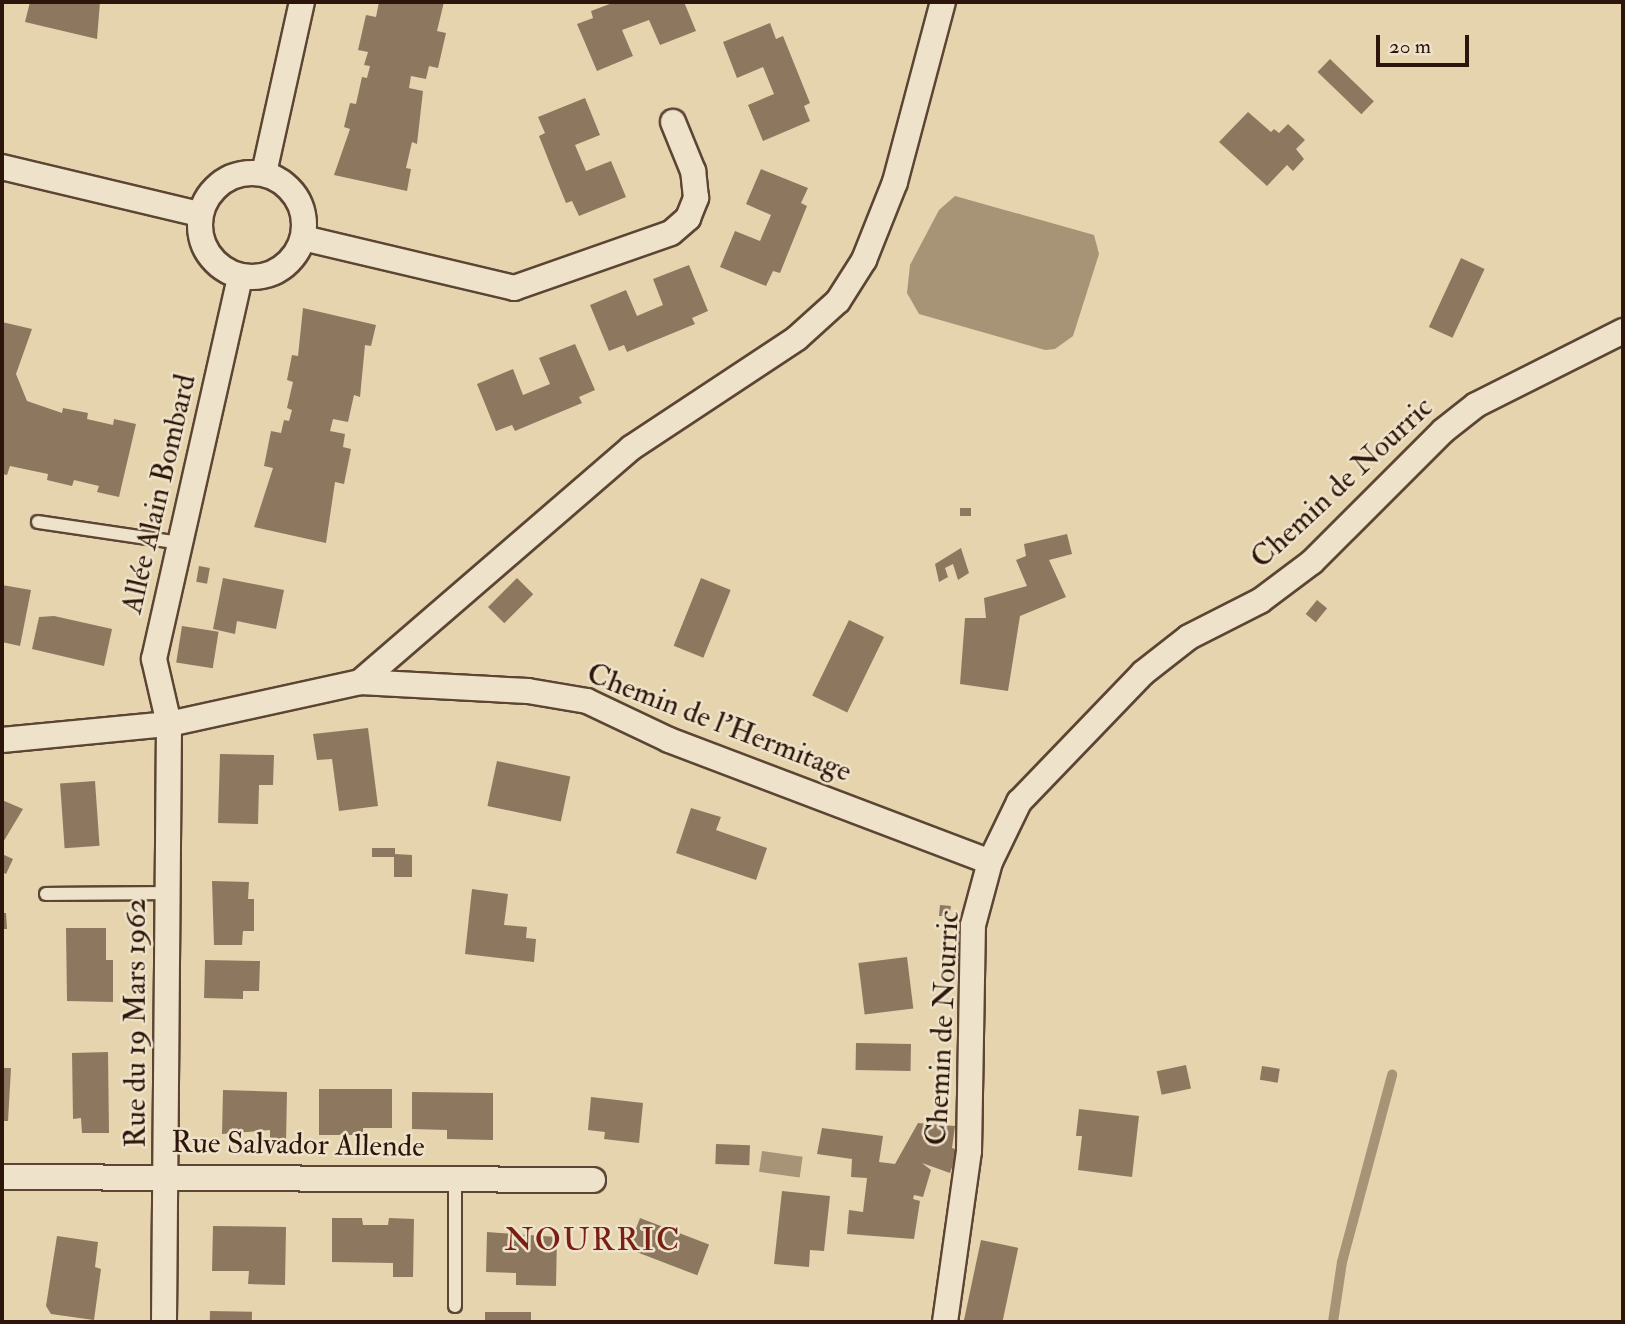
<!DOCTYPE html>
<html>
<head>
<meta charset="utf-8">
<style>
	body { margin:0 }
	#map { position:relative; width:1625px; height:1324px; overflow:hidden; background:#e5d4ad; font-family:"IM FELL Double Pica",serif }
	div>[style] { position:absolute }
	.water>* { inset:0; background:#a79376; transform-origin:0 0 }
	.stream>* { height:10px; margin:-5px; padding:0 5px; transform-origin:5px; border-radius:5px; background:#a79376 }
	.building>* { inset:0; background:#8d785f; transform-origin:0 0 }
	.roads { filter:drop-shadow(2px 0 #5c4534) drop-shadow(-2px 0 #5c4534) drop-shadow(0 2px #5c4534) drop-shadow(0 -2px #5c4534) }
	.service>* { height:12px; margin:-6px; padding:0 6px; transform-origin:6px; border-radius:6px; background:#eee3ca }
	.minor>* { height:24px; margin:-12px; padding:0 12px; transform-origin:12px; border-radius:12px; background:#eee3ca }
	.minor>.ring { margin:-12px; padding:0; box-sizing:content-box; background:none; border:24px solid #eee3ca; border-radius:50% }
	span { translate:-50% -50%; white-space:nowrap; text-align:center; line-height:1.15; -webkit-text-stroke:5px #eee3ca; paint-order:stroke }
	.street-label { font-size:30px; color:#2e150b }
	.neighbourhood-label { font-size:32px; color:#7a1f14; letter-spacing:2px }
	.frame { position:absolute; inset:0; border:4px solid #2e150b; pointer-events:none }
	.scale { position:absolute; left:1376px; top:35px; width:93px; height:32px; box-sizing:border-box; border:4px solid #2e150b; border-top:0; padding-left:9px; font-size:21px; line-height:24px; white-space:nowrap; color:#2e150b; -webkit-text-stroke:5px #eee3ca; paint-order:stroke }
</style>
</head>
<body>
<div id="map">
	<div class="water">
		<div style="clip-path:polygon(955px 196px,1094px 235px,1099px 254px,1073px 336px,1055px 349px,1045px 350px,919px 314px,907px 293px,910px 265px,939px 210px)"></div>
		<div style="left:762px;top:1151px;width:41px;height:21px;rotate:8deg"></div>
	</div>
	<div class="stream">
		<div style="left:1333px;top:1322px;width:61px;rotate:-81.5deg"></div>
		<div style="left:1342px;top:1262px;width:194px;rotate:-75deg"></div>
	</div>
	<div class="building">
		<div style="clip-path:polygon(30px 2px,100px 2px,97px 39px,25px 22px)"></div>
		<div style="clip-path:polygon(379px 2px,444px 2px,437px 31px,446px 33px,438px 68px,429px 66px,426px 79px,411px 76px,409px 88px,423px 91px,417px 144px,412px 142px,406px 168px,411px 169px,407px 191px,334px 175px,350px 129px,344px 127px,350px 103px,356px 104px,362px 77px,367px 78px,370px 66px,364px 65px,368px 52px,358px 50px,366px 15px,376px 17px)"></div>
		<div style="clip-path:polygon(615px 2px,684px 2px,696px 31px,660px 45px,649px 20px,622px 30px,633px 56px,597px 71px,577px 24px,593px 18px,591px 11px)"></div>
		<div style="clip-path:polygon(770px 23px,776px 39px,783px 36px,810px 103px,804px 106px,810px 121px,763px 141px,748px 105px,774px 94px,763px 67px,737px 78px,723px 42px)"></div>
		<div style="left:1330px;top:59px;width:61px;height:18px;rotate:44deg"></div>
		<div style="clip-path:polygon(585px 98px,600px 135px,575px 145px,586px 171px,611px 161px,626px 197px,579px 216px,572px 201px,566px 203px,552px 169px,539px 136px,545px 133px,538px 117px)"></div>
		<div style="clip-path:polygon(1248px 112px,1271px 132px,1274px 129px,1279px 133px,1288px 124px,1305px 140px,1296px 149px,1304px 159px,1293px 171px,1287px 165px,1267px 186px,1219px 142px)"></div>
		<div style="clip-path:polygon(761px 169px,808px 188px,801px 203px,807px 206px,780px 273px,773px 271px,766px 286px,720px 267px,735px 231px,760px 241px,771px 215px,746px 204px)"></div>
		<div style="left:1461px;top:258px;width:26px;height:76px;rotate:25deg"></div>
		<div style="clip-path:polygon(689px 265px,708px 311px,692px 318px,695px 324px,627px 352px,624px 345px,609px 351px,590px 305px,626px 290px,637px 316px,663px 305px,653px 279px)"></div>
		<div style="clip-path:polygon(303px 308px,376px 325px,371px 346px,365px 345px,360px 397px,354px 395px,348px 422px,333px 419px,330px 431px,345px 434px,343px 447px,351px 449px,344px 484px,335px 482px,326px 543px,254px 527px,273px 468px,264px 466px,271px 431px,281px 433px,284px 420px,289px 421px,292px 410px,287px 408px,293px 382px,287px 380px,292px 355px,298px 356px)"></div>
		<div style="clip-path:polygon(2px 322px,32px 329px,16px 374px,27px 401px,62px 413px,63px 408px,88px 413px,87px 419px,113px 425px,114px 419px,136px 424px,119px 497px,97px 492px,99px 486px,74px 480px,72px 486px,47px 480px,48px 474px,10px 466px,7px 475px,2px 474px)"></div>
		<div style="clip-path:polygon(575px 344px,595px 390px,579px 397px,582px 403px,534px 423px,515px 431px,512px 425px,496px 431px,477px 384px,513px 369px,523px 395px,550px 384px,539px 358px)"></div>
		<div style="left:971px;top:508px;width:8px;height:11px;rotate:90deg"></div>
		<div style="clip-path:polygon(1067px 534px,1072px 554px,1049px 560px,1066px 597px,1020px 616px,1008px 691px,960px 684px,965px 618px,986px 618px,984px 598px,1027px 586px,1016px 560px,1026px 556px,1024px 544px)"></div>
		<div style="clip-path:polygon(961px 548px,969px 573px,958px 580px,953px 564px,945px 568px,948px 577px,939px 582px,935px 564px)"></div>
		<div style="left:199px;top:566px;width:11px;height:16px;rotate:10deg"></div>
		<div style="clip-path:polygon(223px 578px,284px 590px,276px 629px,237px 621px,235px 634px,213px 629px)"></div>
		<div style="left:517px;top:578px;width:23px;height:41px;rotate:45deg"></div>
		<div style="left:701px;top:578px;width:32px;height:73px;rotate:22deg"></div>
		<div style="clip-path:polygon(2px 585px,31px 590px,20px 646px,2px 642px)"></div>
		<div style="left:1317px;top:600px;width:13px;height:18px;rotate:39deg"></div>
		<div style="clip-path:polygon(54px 616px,112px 629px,104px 666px,32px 649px,39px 617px)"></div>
		<div style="left:849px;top:620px;width:39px;height:84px;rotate:26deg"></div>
		<div style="left:182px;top:626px;width:37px;height:37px;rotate:9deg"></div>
		<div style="clip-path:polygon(368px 728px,378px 806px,339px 811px,332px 759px,317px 760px,313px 734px)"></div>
		<div style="clip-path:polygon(220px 754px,274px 755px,273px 785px,259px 785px,258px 824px,218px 823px)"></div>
		<div style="left:497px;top:761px;width:75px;height:46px;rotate:12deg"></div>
		<div style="left:95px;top:781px;width:65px;height:35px;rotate:86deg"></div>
		<div style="clip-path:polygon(2px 800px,23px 809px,2px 844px)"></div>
		<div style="clip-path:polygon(691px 808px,721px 817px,716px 830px,767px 848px,756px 880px,676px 853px)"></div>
		<div style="clip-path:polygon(372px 848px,395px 848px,395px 854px,412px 855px,412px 877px,394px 877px,394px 857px,372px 857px)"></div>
		<div style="clip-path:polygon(2px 854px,13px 859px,6px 874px,2px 872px)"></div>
		<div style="clip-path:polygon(212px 881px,249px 882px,248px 899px,254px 899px,254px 931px,243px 931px,242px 945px,214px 945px)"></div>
		<div style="clip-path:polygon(472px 889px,508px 894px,504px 925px,527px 927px,526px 938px,536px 939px,534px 962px,465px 954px)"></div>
		<div style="clip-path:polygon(940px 905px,951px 906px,949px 916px,939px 916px)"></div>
		<div style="clip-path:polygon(2px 913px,6px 913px,7px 929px,2px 929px)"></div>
		<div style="clip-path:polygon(66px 928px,106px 928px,106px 960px,113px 960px,113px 1002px,67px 1001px)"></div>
		<div style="left:907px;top:957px;width:52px;height:49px;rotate:83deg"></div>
		<div style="clip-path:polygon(205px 960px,260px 961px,259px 991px,243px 991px,243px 999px,204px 998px)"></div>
		<div style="left:856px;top:1043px;width:55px;height:27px;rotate:1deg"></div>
		<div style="clip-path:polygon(108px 1052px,109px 1133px,82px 1133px,81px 1118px,73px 1119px,72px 1053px)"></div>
		<div style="left:1186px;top:1065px;width:24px;height:30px;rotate:78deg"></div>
		<div style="left:1262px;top:1066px;width:18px;height:14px;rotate:9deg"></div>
		<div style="clip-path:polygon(2px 1068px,11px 1068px,8px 1121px,2px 1121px)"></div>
		<div style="clip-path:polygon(319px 1089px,392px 1089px,392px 1128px,363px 1128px,363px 1135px,319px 1135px)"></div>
		<div style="clip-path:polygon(223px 1090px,287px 1092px,286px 1143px,270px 1142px,270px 1130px,222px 1134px)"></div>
		<div style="clip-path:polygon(412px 1092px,493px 1093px,493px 1140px,447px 1139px,447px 1130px,412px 1129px)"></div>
		<div style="clip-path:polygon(591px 1097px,643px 1103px,639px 1143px,604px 1139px,605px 1132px,588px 1130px)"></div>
		<div style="clip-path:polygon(1079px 1109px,1139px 1116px,1132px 1177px,1078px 1170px,1082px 1136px,1076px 1136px)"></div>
		<div style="clip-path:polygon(918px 1123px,955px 1126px,952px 1148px,958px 1150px,950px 1173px,922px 1163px,931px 1170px,923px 1197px,914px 1195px,913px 1199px,920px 1201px,914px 1239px,847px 1234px,849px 1210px,863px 1212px,867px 1178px,851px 1177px,852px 1159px,817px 1154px,822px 1128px,883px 1136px,879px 1162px,895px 1164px)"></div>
		<div style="left:716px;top:1144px;width:34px;height:20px;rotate:2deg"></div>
		<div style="clip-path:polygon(782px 1191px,830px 1196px,824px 1251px,810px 1250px,809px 1267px,774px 1264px)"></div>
		<div style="clip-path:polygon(332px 1218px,362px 1218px,363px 1225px,388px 1225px,389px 1218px,414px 1219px,413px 1277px,393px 1277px,393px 1263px,332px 1262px)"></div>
		<div style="left:640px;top:1218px;width:74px;height:33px;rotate:21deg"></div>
		<div style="clip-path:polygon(213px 1226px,286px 1227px,285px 1285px,248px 1284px,249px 1271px,212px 1271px)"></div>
		<div style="clip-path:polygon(487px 1232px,557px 1237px,556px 1286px,516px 1285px,516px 1273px,486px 1272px)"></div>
		<div style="clip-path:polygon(57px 1236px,98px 1242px,95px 1267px,101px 1269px,94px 1320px,51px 1314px,46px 1306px)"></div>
		<div style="left:981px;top:1240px;width:38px;height:84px;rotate:12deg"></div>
		<div style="left:210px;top:1311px;width:42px;height:11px;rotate:1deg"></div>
		<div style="left:485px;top:1312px;width:46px;height:10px"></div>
	</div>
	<div class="roads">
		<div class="service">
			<div style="left:38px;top:522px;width:144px;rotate:8.4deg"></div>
			<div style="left:46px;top:894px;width:122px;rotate:-0.5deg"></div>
			<div style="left:455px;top:1178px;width:128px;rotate:90deg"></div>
		</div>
		<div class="minor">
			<div style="left:2px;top:167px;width:204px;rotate:13.4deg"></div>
			<div class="ring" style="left:200px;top:173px;width:80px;height:80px"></div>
			<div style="left:264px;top:173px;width:175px;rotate:-77.5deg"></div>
			<div style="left:303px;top:238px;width:217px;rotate:13.3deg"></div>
			<div style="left:514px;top:288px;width:166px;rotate:-19.3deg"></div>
			<div style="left:671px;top:233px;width:23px;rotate:-41deg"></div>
			<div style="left:688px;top:218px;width:22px;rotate:-68deg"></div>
			<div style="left:696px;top:198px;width:27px;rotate:-96deg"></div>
			<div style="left:693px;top:171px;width:53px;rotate:-112.2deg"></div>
			<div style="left:360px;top:682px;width:358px;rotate:-40.8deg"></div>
			<div style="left:631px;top:448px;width:199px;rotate:-33.5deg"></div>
			<div style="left:797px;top:338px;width:55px;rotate:-42.1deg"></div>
			<div style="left:838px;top:301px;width:49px;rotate:-57.6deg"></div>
			<div style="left:864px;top:260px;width:84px;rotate:-68.3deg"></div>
			<div style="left:895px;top:182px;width:186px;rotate:-75.1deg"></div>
			<div style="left:2px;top:740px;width:168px;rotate:-5.5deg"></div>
			<div style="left:169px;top:724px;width:196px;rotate:-12.4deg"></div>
			<div style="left:360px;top:682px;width:168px;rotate:3.1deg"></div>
			<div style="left:528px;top:691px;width:60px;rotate:9.6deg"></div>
			<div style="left:587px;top:701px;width:91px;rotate:25.4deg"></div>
			<div style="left:669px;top:740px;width:343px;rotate:20.8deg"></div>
			<div style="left:2px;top:1177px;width:591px;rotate:0.29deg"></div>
			<div style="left:164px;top:1322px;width:598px;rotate:-89.52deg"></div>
			<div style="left:169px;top:724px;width:67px;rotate:-103deg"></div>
			<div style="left:154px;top:659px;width:392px;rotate:-77.3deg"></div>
			<div style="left:945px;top:1322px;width:173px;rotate:-82deg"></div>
			<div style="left:969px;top:1151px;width:226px;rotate:-89deg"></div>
			<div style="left:973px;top:925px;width:65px;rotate:-74.9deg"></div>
			<div style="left:990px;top:862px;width:67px;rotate:-64.2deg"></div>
			<div style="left:1019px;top:802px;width:179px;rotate:-46.1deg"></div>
			<div style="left:1143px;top:673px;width:58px;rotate:-38deg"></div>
			<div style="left:1189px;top:637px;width:80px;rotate:-26.9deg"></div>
			<div style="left:1260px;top:601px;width:65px;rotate:-36.9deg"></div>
			<div style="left:1312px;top:562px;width:185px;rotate:-45deg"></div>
			<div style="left:1443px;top:431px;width:42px;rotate:-38.2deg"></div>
			<div style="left:1476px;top:405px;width:165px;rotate:-26.7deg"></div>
		</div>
	</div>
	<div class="street-label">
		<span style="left:1342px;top:483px;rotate:-43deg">Chemin de Nourric</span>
		<span style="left:159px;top:494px;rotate:-77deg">Allée Alain Bombard</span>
		<span style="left:719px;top:723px;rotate:21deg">Chemin de l'Hermitage</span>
		<span style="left:136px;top:1023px;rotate:-90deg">Rue du 19 Mars 1962</span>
		<span style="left:943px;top:1028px;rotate:-87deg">Chemin de Nourric</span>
		<span style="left:298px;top:1145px;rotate:1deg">Rue Salvador Allende</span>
	</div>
	<div class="neighbourhood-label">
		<span style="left:593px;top:1240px">NOURRIC</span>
	</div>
	<div class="frame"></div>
	<div class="scale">20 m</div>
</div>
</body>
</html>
